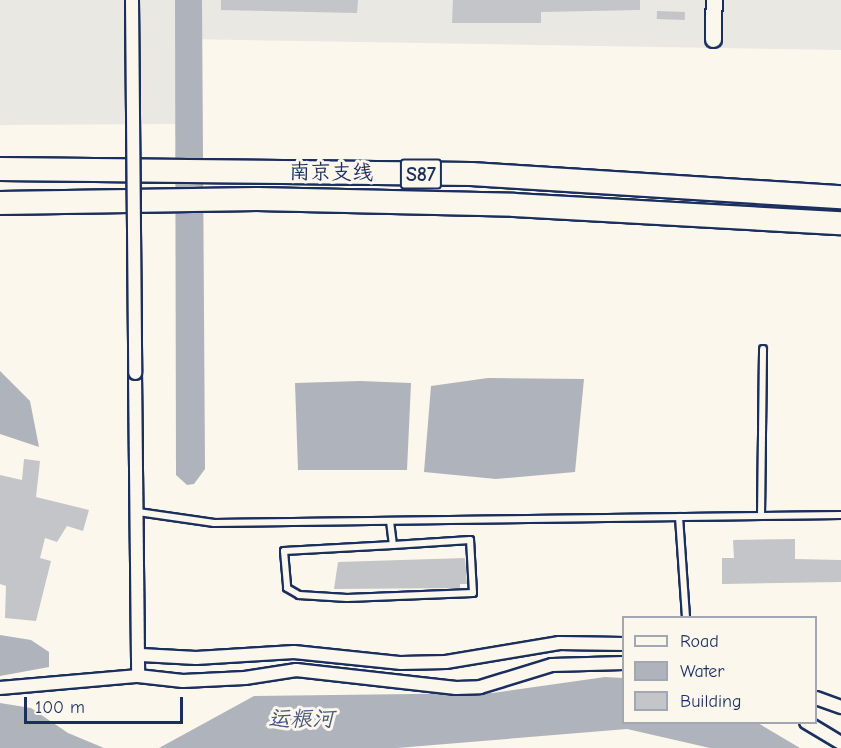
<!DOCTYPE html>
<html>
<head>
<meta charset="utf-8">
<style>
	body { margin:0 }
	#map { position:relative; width:841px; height:748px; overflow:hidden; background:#fbf7ec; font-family:"Comic Neue","LXGW WenKai TC",sans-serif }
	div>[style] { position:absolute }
	.built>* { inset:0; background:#eae8e2 }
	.water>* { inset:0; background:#afb3bb }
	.building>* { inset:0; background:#c3c5c9; transform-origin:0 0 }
	.roads { filter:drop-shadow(2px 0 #1b2f5e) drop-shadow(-2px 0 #1b2f5e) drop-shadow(0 2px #1b2f5e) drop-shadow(0 -2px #1b2f5e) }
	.service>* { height:6px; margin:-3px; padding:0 3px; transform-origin:3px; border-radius:3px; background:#fbf7ec }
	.minor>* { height:12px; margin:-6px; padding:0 6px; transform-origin:6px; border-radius:6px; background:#fbf7ec }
	.tertiary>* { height:15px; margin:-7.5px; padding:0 7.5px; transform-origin:7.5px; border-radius:7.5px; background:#fbf7ec }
	.motorway>* { height:22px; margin:-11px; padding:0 11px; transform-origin:11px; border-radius:11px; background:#fbf7ec }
	.bridges { filter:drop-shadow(2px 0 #1b2f5e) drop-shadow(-2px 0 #1b2f5e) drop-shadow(0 2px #1b2f5e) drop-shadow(0 -2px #1b2f5e) }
	.minor-bridge>* { height:12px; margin:-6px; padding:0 6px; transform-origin:6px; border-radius:6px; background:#fbf7ec }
	span { translate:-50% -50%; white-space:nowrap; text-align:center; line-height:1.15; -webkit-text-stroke:6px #fbf7ec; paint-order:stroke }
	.shield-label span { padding:2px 4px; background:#fbf7ec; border:2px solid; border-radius:4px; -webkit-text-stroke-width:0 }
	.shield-label { font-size:20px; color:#1b2f5e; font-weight:700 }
	.street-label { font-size:21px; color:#1b2f5e }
	.water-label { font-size:22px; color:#47577a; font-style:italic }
	.legend { position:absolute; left:622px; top:616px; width:195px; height:108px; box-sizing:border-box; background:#fbf7ec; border:2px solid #a1a7b3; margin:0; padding:8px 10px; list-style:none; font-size:18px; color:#1b2f5e }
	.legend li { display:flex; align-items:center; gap:12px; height:30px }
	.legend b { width:30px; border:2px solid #a1a7b3 }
	.scale { position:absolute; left:24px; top:697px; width:159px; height:27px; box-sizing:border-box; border:3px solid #1b2f5e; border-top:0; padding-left:8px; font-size:18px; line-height:21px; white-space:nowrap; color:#1b2f5e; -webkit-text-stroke:4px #fbf7ec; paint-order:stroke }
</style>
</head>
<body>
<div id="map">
	<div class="built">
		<div style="clip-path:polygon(0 0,841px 0,841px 50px,181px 39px,178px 124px,0 125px)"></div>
	</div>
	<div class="water">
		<div style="clip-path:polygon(175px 0,202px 0,205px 469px,194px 484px,187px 485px,176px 475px)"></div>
		<div style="clip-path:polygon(0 371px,30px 401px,39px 447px,0 434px)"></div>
		<div style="clip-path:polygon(488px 378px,584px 379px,575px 472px,496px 479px,424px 472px,431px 386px)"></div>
		<div style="clip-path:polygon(360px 381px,411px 383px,407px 470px,298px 470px,295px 383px)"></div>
		<div style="clip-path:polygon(0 635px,31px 640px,49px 652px,49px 667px,0 676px)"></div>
		<div style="clip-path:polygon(605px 677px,623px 678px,624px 722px,758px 723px,800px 748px,710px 748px,627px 729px,397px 748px,159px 748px,254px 696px,493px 693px)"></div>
		<div style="clip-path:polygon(0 703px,31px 708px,68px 733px,104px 748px,0 748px)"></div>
	</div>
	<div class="building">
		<div style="clip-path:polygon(221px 0,358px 0,357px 13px,221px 10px)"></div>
		<div style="clip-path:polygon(453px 0,640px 0,640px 10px,541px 12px,541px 23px,452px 23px)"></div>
		<div style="left:657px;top:11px;width:28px;height:8px;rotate:2deg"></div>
		<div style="clip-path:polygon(24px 459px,40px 461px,36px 497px,89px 510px,83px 531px,67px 526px,57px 542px,45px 538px,40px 558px,51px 561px,36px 621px,5px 618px,6px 586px,0 584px,0 475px,22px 480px)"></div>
		<div style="clip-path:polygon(795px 539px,795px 559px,841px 560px,841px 582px,722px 584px,722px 558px,734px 558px,733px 540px)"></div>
		<div style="clip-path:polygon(465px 558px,467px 584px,460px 584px,460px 588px,334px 589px,338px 562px)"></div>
	</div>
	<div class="roads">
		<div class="service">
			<div style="left:138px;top:512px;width:77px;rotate:8.2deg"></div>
			<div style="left:214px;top:523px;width:627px;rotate:-0.73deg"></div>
			<div style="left:761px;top:516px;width:167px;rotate:-89.3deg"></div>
			<div style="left:679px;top:517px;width:101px;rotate:86deg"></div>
			<div style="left:390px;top:521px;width:24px;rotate:83deg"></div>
			<div style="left:393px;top:545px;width:109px;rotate:176.8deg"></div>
			<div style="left:284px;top:551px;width:37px;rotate:85deg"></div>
			<div style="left:287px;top:588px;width:14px;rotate:30deg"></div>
			<div style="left:299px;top:595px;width:48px;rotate:3.6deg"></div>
			<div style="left:347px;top:598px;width:126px;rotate:-2.3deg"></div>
			<div style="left:473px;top:593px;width:53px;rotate:-93.2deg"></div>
			<div style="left:470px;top:540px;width:77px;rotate:176.3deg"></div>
		</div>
		<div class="minor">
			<div style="left:135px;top:373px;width:303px;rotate:89.4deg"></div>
			<div style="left:141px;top:655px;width:55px;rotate:3.1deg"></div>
			<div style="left:196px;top:658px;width:98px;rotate:-3.5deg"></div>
			<div style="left:294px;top:652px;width:108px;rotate:5.9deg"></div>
			<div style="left:401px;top:663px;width:45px;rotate:-1.3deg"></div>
			<div style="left:446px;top:662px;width:115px;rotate:-9.5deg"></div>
			<div style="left:559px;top:643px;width:65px;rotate:0.9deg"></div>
			<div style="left:0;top:688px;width:139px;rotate:-5deg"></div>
			<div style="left:138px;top:676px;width:45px;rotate:6.3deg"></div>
			<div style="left:183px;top:681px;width:62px;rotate:-2.8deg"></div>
			<div style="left:245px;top:678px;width:52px;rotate:-8.9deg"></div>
			<div style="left:296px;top:670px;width:161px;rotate:6.4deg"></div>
			<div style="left:456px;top:688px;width:24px;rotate:-2deg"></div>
			<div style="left:480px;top:687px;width:75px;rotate:-17deg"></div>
			<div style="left:552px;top:665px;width:72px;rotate:-1.6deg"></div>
			<div style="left:816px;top:698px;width:27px;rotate:20deg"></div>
			<div style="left:806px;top:722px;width:41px;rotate:31deg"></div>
		</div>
		<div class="tertiary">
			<div style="left:713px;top:39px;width:39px;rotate:-89deg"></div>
		</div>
		<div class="motorway">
			<div style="left:0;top:169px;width:471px;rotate:0.6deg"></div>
			<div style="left:471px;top:174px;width:371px;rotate:3.6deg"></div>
			<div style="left:0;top:203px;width:257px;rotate:-0.9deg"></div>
			<div style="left:257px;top:199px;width:257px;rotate:1.3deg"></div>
			<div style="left:514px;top:205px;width:327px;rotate:3.2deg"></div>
		</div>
	</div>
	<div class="bridges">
		<div class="minor-bridge">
			<div style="left:132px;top:0;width:373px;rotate:89.5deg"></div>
		</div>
	</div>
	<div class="shield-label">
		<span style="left:421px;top:174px">S87</span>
	</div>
	<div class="street-label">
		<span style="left:331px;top:172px;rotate:1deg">南京支线</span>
	</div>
	<div class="water-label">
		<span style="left:301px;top:720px">运粮河</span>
	</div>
	<ul class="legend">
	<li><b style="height:8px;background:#fbf7ec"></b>Road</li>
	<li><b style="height:16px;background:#afb3bb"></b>Water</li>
	<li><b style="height:16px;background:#c3c5c9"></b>Building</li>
	</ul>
	<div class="scale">100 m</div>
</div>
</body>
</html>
